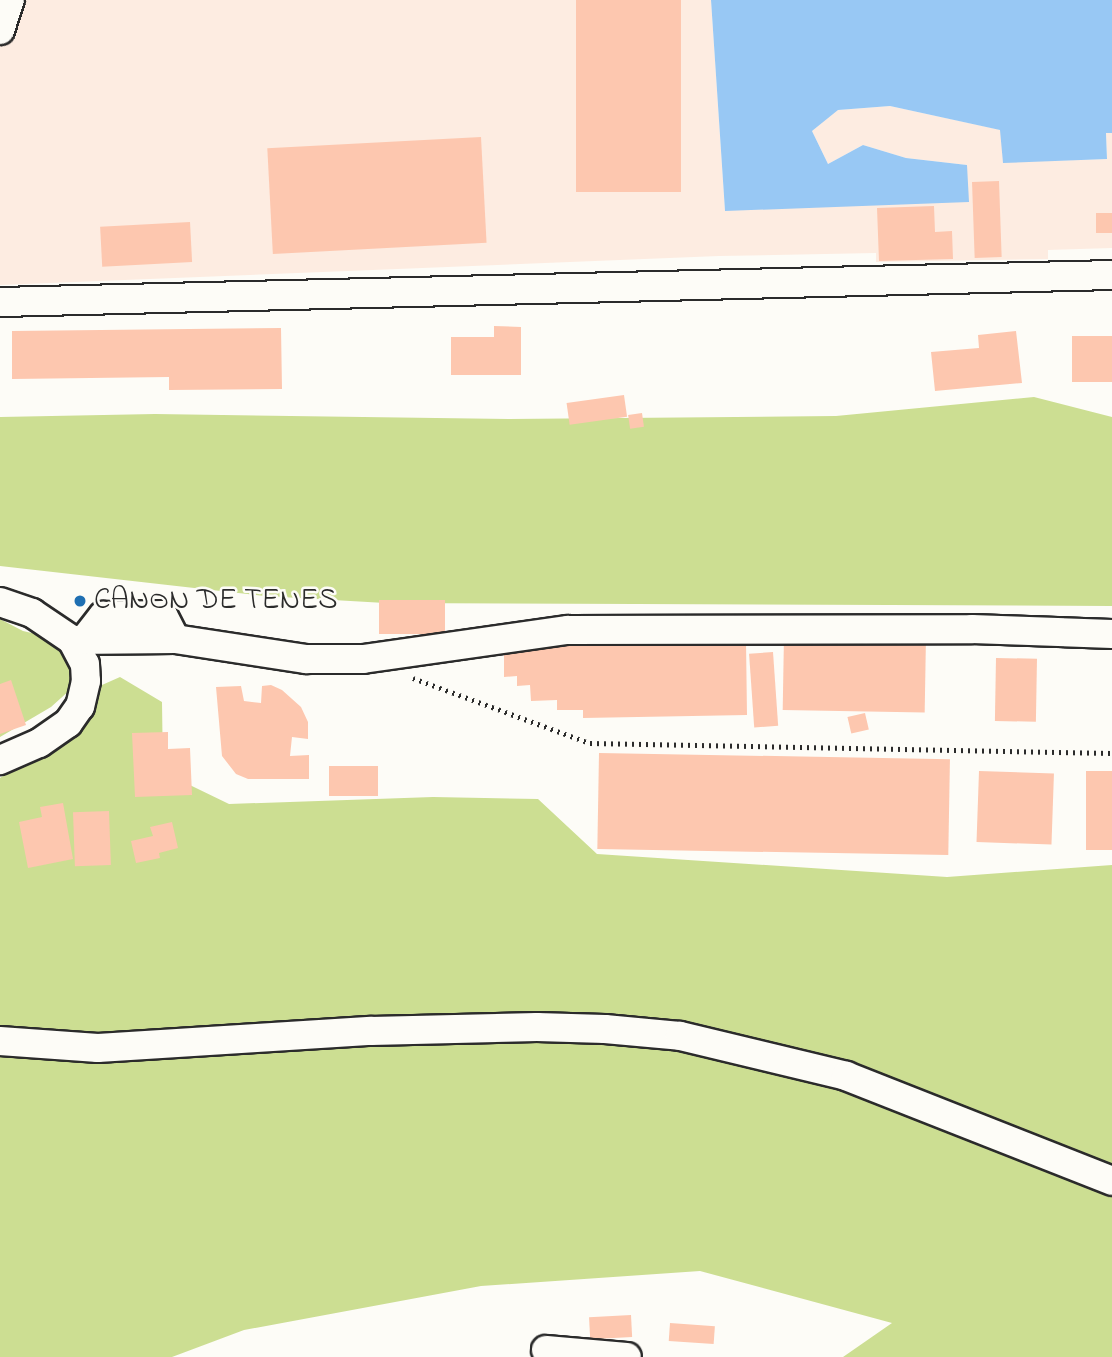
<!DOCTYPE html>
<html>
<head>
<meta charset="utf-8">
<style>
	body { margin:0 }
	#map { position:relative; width:1112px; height:1357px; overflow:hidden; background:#fdfcf7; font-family:"Indie Flower",sans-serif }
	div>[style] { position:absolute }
	.built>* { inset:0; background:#fdece1 }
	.green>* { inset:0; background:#ccde92 }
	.water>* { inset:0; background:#98c8f4 }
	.building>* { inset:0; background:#fdc7af; transform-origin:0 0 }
	.path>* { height:4.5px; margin-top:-2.25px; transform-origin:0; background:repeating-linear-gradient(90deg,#2b2b2b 0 2px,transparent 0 7px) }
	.roads { filter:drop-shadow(2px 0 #2b2b2b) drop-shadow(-2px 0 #2b2b2b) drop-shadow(0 2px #2b2b2b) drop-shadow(0 -2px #2b2b2b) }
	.minor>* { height:28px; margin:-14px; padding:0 14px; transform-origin:14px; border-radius:14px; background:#fdfcf7 }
	.dots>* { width:19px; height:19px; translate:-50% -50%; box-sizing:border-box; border:4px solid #fdfcf7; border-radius:50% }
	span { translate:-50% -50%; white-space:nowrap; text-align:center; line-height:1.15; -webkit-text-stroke:5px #fdfcf7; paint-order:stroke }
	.poi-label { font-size:30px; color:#2b2b2b }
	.left { translate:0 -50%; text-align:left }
</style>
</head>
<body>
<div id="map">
	<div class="built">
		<div style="clip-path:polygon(0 0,711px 0,725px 211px,967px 165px,906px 158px,863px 145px,828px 164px,812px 131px,837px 110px,890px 106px,1001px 130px,1003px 162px,1107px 159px,1106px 132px,1112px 133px,1112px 248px,1048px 250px,1048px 259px,876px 262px,876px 253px,719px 256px,0 285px)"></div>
	</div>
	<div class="green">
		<div style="clip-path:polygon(1034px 397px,1112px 417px,1112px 606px,385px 603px,264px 596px,0 566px,0 417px,155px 414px,509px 419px,836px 416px)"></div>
		<div style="clip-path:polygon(0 619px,23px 631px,58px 639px,74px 665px,71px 689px,51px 707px,0 737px)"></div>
		<div style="clip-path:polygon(120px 677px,162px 702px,163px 772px,229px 804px,433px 797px,538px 799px,597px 854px,947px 877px,1112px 865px,1112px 1357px,843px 1357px,892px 1323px,700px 1271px,481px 1286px,244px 1330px,172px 1357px,0 1357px,0 778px,85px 718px,102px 685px)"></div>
	</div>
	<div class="water">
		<div style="clip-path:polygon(711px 0,1112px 0,1112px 133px,1106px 133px,1107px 159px,1003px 163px,1000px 130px,890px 106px,838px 110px,812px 131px,828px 164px,863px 145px,906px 158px,967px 165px,969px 202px,725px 211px)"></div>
	</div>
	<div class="building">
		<div style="left:576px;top:0;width:105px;height:192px"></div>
		<div style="left:481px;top:137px;width:106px;height:214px;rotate:87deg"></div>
		<div style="left:999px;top:181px;width:76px;height:27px;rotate:88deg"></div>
		<div style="clip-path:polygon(934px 206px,935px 232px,952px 231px,953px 259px,879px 261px,877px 208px)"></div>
		<div style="left:1112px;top:213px;width:20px;height:16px;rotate:90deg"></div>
		<div style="left:190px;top:222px;width:40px;height:90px;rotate:87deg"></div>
		<div style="clip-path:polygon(494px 326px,521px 327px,521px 375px,451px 375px,451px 337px,494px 337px)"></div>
		<div style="clip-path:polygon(281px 328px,282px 389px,169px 390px,169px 377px,12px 379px,12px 331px)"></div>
		<div style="clip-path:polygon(1016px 331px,1022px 383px,935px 391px,931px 352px,979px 348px,978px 335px)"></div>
		<div style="left:1112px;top:336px;width:46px;height:40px;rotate:90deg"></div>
		<div style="left:624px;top:395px;width:22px;height:58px;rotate:82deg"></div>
		<div style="left:642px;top:413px;width:14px;height:14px;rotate:82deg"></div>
		<div style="left:379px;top:600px;width:66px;height:34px"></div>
		<div style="left:784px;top:635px;width:142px;height:75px;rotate:1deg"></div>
		<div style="clip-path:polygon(746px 641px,747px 715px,583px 718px,583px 710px,557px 710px,557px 700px,531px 701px,530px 685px,517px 686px,517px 676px,504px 677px,504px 645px)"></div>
		<div style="left:773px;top:652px;width:74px;height:24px;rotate:86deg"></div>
		<div style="left:996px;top:658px;width:41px;height:63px;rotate:1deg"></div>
		<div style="clip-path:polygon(11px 680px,26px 725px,0 734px,0 684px)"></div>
		<div style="clip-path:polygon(271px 685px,282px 690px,301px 707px,308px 722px,308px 739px,292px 737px,290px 756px,309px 755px,309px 779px,248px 779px,236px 774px,222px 756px,216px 687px,241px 686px,244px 701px,261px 703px,262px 686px)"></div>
		<div style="left:865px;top:713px;width:17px;height:18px;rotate:77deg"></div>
		<div style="clip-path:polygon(168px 732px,168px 749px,190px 748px,192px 795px,135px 797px,132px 733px)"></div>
		<div style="left:599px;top:753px;width:351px;height:96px;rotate:1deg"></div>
		<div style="left:329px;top:766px;width:49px;height:30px"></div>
		<div style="left:979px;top:771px;width:75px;height:71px;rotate:2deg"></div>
		<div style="left:1086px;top:771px;width:26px;height:79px"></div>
		<div style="clip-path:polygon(63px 803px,73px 859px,28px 868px,19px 822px,42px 817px,40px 807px)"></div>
		<div style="left:109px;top:811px;width:54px;height:36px;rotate:88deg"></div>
		<div style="clip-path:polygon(172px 822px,178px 848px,159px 853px,160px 858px,136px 863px,131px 841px,153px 836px,150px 827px)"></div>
		<div style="left:631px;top:1315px;width:22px;height:42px;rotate:87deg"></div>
		<div style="left:670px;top:1323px;width:45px;height:18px;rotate:4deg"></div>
	</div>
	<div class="path">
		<div style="left:413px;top:678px;width:189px;rotate:20.2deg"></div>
		<div style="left:590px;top:743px;width:522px;rotate:1.1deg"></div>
	</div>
	<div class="roads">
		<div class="minor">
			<div style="left:0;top:30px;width:32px;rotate:-72deg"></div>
			<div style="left:0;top:302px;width:1112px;rotate:-1.39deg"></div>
			<div style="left:0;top:602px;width:34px;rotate:19deg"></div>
			<div style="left:32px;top:613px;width:48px;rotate:34deg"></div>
			<div style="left:72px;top:640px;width:27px;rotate:62deg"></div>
			<div style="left:85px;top:664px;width:17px;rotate:87deg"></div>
			<div style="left:86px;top:681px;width:26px;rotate:103deg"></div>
			<div style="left:80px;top:706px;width:21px;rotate:125deg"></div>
			<div style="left:68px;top:723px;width:35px;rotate:145deg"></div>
			<div style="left:39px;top:743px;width:43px;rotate:156.4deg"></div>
			<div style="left:72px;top:640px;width:103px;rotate:-0.6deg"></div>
			<div style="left:175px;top:639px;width:133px;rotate:8.7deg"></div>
			<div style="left:306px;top:659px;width:57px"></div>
			<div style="left:363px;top:659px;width:207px;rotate:-8.1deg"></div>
			<div style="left:568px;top:630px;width:404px;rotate:-0.1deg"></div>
			<div style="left:972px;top:629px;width:140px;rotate:2deg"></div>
			<div style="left:84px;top:640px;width:31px;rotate:-52deg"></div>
			<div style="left:103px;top:616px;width:60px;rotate:-1deg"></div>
			<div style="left:163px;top:615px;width:27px;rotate:63deg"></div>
			<div style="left:0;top:1041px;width:98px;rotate:4.1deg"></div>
			<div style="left:98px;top:1048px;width:274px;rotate:-3.6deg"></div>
			<div style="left:371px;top:1031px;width:166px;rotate:-1.4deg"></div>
			<div style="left:537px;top:1027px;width:68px;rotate:1.7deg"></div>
			<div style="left:605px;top:1029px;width:75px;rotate:5.3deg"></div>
			<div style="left:680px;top:1036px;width:171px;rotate:13.5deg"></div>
			<div style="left:846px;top:1076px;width:286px;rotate:21.5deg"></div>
			<div style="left:546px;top:1350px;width:81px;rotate:4.9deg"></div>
		</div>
	</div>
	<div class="dots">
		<div style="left:80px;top:601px;background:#1f6fb2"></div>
	</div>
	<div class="poi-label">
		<span class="left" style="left:94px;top:601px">CANON DE TENES</span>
	</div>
</div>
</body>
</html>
